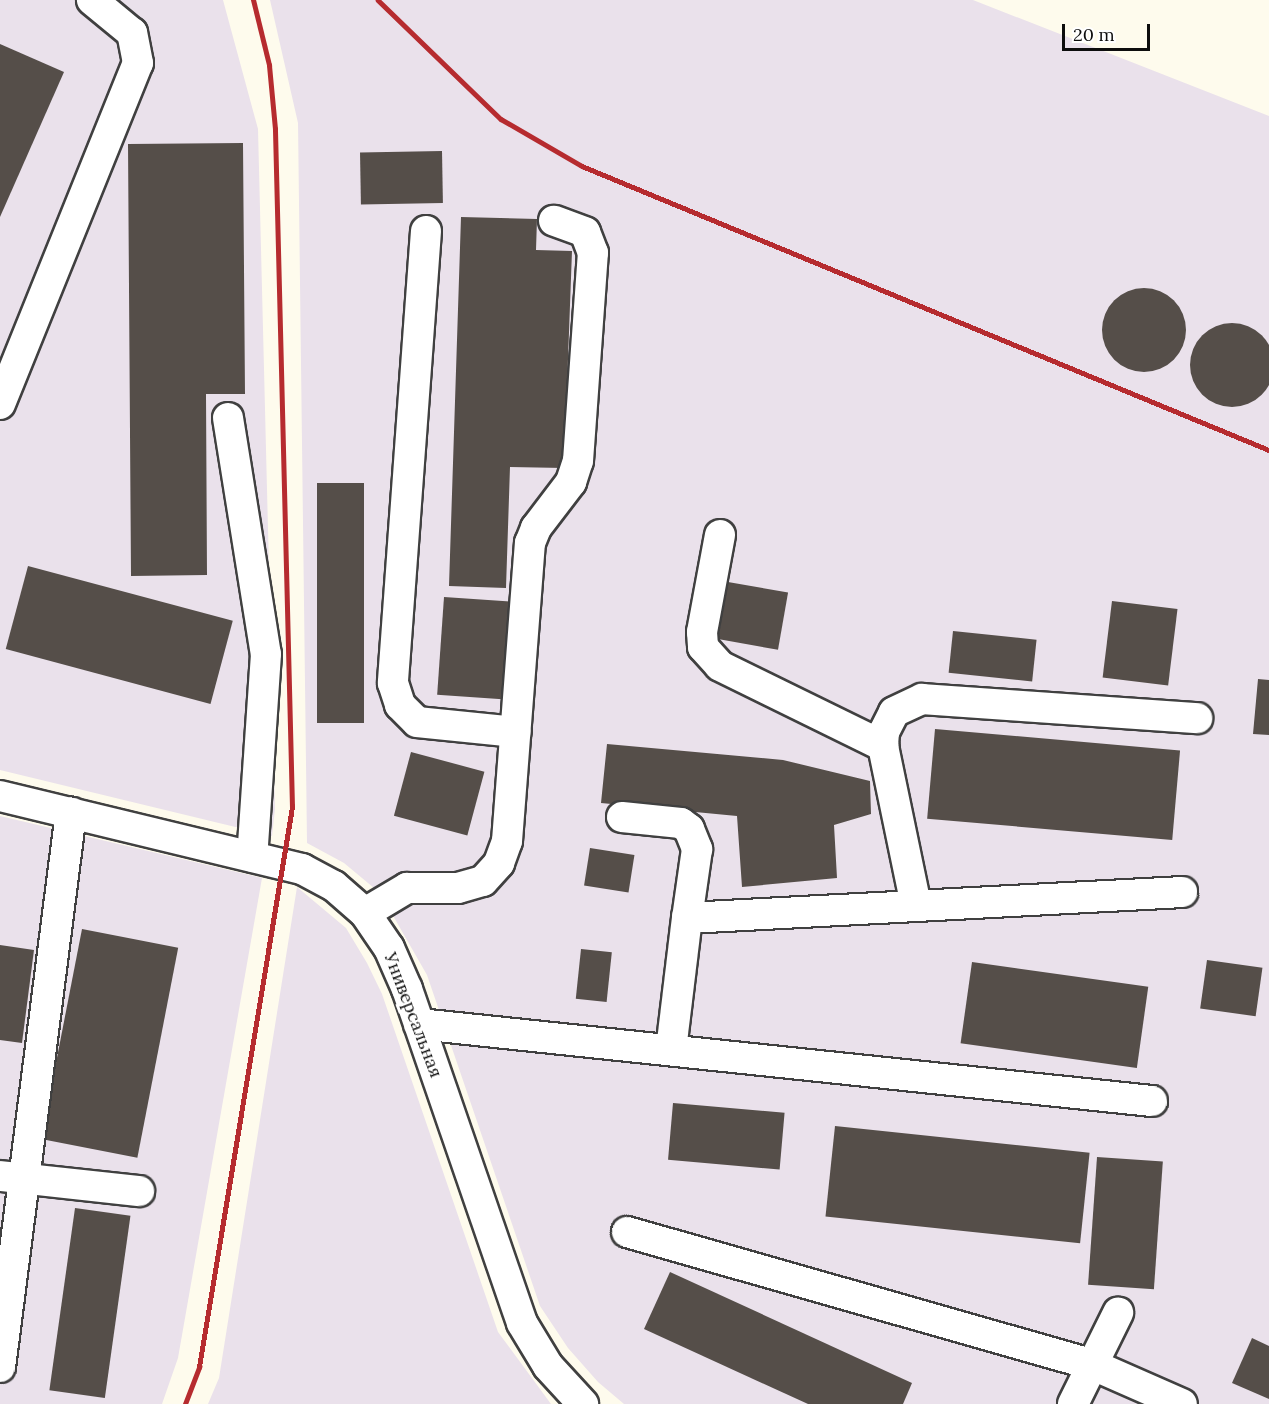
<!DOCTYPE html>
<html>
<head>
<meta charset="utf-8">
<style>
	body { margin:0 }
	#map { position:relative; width:1269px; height:1404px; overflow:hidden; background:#fefbed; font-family:Lora,serif }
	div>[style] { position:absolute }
	.industrial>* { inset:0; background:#eae1eb }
	.building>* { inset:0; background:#554e49; transform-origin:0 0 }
	.round { border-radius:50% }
	.roads { filter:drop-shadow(2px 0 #404040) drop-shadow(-2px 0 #404040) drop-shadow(0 2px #404040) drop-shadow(0 -2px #404040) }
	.minor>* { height:30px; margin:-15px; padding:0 15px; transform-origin:15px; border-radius:15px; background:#fff }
	.rail>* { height:4.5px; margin:-2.25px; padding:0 2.25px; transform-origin:2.25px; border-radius:2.25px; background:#b62b2f }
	span { translate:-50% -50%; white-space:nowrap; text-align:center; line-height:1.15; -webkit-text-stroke:6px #fff; paint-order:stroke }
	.street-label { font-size:18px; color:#0d0d0d }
	.scale { position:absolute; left:1062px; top:24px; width:88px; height:27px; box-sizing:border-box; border:3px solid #0d0d0d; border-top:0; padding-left:8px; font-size:18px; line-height:21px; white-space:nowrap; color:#0d0d0d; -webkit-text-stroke:4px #fff; paint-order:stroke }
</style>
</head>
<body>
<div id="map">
	<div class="industrial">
		<div style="clip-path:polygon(0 0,223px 0,258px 129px,275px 809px,272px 836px,0 770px)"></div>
		<div style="clip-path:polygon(270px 0,973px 0,1269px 116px,1269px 1404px,624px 1404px,598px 1382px,568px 1348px,540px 1306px,427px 975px,380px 893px,344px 863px,307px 843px,298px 123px)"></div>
		<div style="clip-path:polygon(0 816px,262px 878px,178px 1358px,162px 1404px,0 1404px)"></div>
		<div style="clip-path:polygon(297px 887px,346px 928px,367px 963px,382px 994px,498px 1332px,551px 1404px,208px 1404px,219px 1378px)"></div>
	</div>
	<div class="building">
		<div style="clip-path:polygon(0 44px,64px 72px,0 217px)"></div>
		<div style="clip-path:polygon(243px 143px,245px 394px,206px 394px,207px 575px,131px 576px,128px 144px)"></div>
		<div style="left:442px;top:151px;width:52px;height:82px;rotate:89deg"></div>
		<div style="clip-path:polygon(461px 217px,537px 219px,536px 250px,572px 251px,564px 468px,510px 467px,506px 588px,449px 586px)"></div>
		<div class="round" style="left:1102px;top:288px;width:84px;height:84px"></div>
		<div class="round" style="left:1190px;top:323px;width:84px;height:84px"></div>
		<div style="left:317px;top:483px;width:47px;height:240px"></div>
		<div style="left:28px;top:566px;width:212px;height:86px;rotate:15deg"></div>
		<div style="left:728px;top:582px;width:61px;height:58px;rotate:10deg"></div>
		<div style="left:444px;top:597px;width:69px;height:98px;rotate:4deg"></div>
		<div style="left:1112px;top:601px;width:66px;height:77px;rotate:7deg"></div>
		<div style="left:953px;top:631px;width:84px;height:42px;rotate:6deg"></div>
		<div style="clip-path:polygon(1258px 679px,1269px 680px,1269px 735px,1253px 734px)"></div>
		<div style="left:935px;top:729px;width:246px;height:90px;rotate:5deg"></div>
		<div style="clip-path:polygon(607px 744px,783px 760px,870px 781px,871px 814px,834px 825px,837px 878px,742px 887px,737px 816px,601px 803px)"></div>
		<div style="left:411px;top:752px;width:76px;height:66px;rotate:15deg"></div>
		<div style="left:590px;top:848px;width:45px;height:38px;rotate:9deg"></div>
		<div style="left:82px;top:929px;width:98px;height:214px;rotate:11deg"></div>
		<div style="clip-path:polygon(0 945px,34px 950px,22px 1043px,0 1040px)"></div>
		<div style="left:581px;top:949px;width:31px;height:50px;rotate:6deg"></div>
		<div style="left:1207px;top:960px;width:56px;height:49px;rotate:8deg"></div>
		<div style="left:972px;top:962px;width:178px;height:82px;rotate:8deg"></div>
		<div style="left:673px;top:1103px;width:112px;height:57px;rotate:5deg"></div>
		<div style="left:835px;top:1126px;width:256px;height:91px;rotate:6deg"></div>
		<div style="left:1097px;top:1157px;width:66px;height:128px;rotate:4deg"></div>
		<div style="left:75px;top:1208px;width:56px;height:184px;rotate:8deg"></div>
		<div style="clip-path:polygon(670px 1272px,912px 1383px,903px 1404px,808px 1404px,644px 1329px)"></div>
		<div style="clip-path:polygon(1252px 1338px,1269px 1346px,1269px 1399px,1232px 1383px)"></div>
	</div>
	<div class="roads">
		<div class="minor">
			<div style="left:426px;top:231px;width:453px;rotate:94.2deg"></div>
			<div style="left:393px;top:683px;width:23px;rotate:72deg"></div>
			<div style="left:400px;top:705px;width:24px;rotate:45deg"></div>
			<div style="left:417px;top:722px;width:99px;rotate:5.8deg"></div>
			<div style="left:0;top:404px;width:368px;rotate:-68deg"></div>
			<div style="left:138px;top:63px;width:31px;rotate:-101deg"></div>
			<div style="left:132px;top:33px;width:52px;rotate:-140.5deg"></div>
			<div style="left:228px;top:418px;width:239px;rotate:80.9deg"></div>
			<div style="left:266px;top:654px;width:203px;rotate:93.9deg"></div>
			<div style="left:720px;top:535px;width:99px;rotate:100.5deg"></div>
			<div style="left:702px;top:632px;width:15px;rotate:86deg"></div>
			<div style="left:703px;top:647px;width:25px;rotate:48deg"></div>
			<div style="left:720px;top:666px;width:182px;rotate:26.1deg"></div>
			<div style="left:883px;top:746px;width:163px;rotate:78.3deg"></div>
			<div style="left:883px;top:746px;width:14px;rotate:-86deg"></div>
			<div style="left:884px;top:732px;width:22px;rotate:-63deg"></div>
			<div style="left:894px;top:712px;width:31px;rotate:-25deg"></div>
			<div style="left:922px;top:699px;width:276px;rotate:4deg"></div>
			<div style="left:0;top:796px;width:311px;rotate:13.6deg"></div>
			<div style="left:302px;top:869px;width:36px;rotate:28deg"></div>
			<div style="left:334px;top:886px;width:41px;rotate:41.1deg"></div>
			<div style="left:365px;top:913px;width:42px;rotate:55.6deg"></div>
			<div style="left:389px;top:948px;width:45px;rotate:66.3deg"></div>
			<div style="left:407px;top:989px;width:353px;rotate:71deg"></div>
			<div style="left:522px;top:1323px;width:50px;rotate:58.8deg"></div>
			<div style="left:548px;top:1366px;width:52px;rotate:47.4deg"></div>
			<div style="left:622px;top:817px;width:59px;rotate:5.8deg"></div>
			<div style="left:681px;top:823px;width:10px;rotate:37deg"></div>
			<div style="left:689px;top:829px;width:22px;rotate:68deg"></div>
			<div style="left:697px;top:849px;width:70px;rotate:98.2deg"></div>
			<div style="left:365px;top:913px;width:49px;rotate:-30.8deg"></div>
			<div style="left:407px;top:888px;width:51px"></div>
			<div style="left:458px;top:888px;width:26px;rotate:-16deg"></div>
			<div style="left:483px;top:881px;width:24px;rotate:-48deg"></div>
			<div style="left:499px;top:863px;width:23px;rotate:-70deg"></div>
			<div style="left:507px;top:841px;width:299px;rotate:-85.6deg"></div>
			<div style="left:530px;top:543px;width:16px;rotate:-68deg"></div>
			<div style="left:536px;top:528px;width:58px;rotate:-52.7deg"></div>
			<div style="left:571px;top:482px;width:22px;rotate:-72deg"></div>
			<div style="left:578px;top:461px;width:209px;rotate:-85.9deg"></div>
			<div style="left:593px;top:253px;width:22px;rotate:-111deg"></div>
			<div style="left:585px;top:232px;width:33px;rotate:-160deg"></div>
			<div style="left:419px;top:1024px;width:737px;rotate:6deg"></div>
			<div style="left:671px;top:1050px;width:133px;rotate:-83.1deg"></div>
			<div style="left:687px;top:918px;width:496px;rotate:-3deg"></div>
			<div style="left:0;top:1176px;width:140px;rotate:6.2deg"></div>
			<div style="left:627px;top:1232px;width:485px;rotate:15.9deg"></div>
			<div style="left:1093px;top:1365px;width:97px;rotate:23.7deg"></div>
			<div style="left:0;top:1367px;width:559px;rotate:-82.7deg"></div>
			<div style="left:1073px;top:1404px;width:102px;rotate:-63.7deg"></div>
		</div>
	</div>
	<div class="rail">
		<div style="left:378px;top:0;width:171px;rotate:44.1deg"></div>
		<div style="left:501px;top:119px;width:94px;rotate:30.1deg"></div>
		<div style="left:582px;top:166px;width:743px;rotate:22.46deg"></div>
		<div style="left:185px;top:1404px;width:40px;rotate:-69deg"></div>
		<div style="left:199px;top:1367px;width:568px;rotate:-80.57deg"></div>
		<div style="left:292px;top:807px;width:678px;rotate:-91.44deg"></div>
		<div style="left:275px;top:129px;width:64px;rotate:-95.4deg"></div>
		<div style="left:269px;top:65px;width:67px;rotate:-103.8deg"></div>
	</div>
	<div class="street-label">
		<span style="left:413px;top:1015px;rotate:69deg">Универсальная</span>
	</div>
	<div class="scale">20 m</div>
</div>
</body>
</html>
